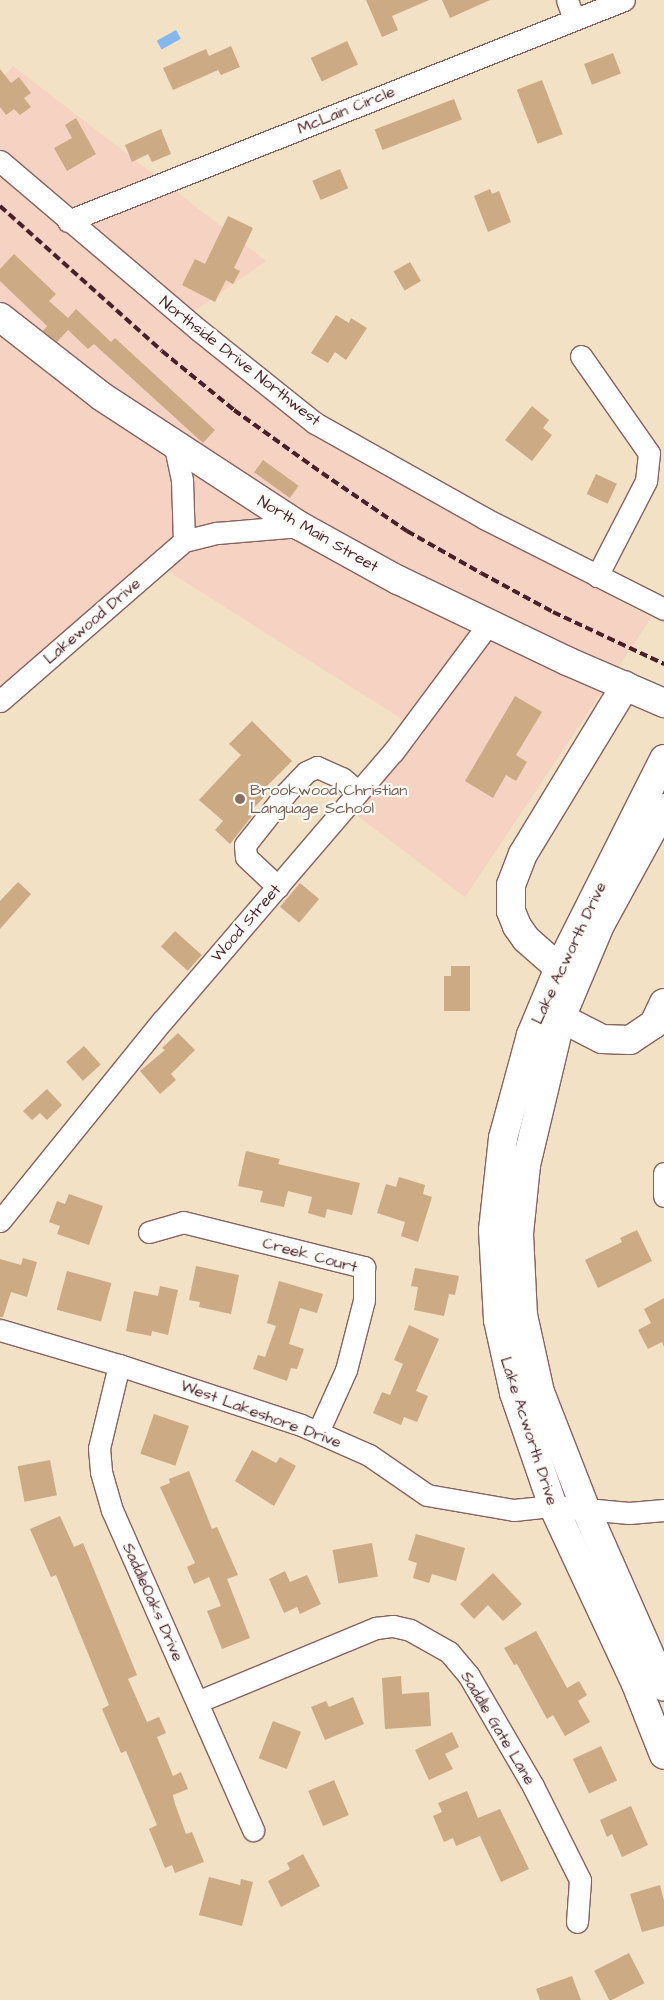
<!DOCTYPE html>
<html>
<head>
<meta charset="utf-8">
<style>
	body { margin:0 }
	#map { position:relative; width:664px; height:2000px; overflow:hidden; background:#f2e1c4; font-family:"Architects Daughter",sans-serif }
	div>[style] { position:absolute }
	.built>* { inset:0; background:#f5d2c2 }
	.water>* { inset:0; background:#84b6f0; transform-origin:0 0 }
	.building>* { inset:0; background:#cbaa84; transform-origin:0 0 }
	.roads { filter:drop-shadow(1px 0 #856361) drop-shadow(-1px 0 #856361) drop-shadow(0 1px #856361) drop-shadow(0 -1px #856361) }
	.minor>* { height:21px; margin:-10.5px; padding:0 10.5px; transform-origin:10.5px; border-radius:10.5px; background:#fff }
	.major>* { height:28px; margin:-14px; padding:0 14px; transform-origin:14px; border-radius:14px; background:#fff }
	.rail>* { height:4px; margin-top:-2px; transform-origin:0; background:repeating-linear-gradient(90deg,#4a1f2b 0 8px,transparent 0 12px) }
	.dots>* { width:14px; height:14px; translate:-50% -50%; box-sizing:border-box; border:2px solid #fdfcf7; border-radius:50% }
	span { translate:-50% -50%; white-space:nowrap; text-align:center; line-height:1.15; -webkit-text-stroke:4.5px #fdfcf7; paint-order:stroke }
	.street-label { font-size:16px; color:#4a1f2b }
	.education-label { font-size:16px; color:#785e54 }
	.left { translate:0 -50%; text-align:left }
</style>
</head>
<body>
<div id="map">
	<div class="built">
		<div style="clip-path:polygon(13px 66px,266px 261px,180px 321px,497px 533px,651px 618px,465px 897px,355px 814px,424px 733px,149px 559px,0 691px,0 81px)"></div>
	</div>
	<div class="water">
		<div style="left:176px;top:30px;width:10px;height:22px;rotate:61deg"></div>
	</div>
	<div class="building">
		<div style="clip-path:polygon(366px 0,429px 0,392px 16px,398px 30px,382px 37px)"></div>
		<div style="clip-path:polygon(442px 0,490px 0,450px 18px)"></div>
		<div style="left:347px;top:41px;width:26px;height:40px;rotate:65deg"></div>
		<div style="clip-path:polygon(231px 46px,240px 67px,221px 75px,218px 70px,173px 90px,163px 68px,206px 49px,209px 56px)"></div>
		<div style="left:613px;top:53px;width:22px;height:31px;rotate:69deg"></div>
		<div style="clip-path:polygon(0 69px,11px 83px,19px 77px,31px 93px,24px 98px,31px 107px,20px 115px,14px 109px,6px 115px,0 107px)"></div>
		<div style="left:542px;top:80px;width:58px;height:27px;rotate:69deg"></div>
		<div style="left:454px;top:99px;width:22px;height:85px;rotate:69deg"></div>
		<div style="clip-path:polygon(76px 118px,96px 154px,67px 171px,54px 148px,72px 138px,65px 125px)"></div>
		<div style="clip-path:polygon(161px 129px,171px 154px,152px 162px,148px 154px,132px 162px,125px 145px)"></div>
		<div style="left:340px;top:169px;width:21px;height:30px;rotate:67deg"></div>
		<div style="clip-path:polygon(490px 189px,492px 194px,499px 191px,511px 222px,488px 232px,474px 196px)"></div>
		<div style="clip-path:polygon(228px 216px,253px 228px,234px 268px,240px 271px,233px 284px,226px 280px,215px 302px,182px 285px,195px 259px,205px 264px)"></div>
		<div style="clip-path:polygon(14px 254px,56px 294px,49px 301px,68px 318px,76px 309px,111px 342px,115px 338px,215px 430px,203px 443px,94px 344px,88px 349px,68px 330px,57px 342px,43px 331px,47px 326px,0 281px,0 269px)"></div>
		<div style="left:410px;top:262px;width:22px;height:19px;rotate:60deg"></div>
		<div style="clip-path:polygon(336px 315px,349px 323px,351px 318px,367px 328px,346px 360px,335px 352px,328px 363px,311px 353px)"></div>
		<div style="clip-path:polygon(532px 406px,549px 420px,543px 428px,552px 435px,532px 461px,505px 440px)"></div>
		<div style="left:263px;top:460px;width:44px;height:15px;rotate:36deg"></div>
		<div style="left:596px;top:474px;width:23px;height:22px;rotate:25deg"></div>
		<div style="clip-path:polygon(515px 696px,542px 712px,516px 755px,527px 762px,516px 781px,506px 775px,493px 798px,465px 781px)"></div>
		<div style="clip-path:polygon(252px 721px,292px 761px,263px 790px,267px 794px,249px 813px,252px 816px,230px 844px,215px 830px,223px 821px,199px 800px,241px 755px,229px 744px)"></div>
		<div style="clip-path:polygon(18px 882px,31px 894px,0 929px,0 901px)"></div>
		<div style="left:300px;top:883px;width:25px;height:31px;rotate:40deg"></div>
		<div style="left:175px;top:931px;width:36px;height:21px;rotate:42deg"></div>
		<div style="clip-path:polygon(451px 966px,470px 966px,470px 1011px,444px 1011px,444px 976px,451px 976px)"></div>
		<div style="clip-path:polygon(178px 1033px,195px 1050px,171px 1074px,176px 1080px,160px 1094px,140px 1071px,165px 1050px,162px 1048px)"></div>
		<div style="left:84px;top:1046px;width:25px;height:24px;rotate:48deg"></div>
		<div style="clip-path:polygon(47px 1089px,62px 1105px,47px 1120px,40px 1113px,32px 1120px,23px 1111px)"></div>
		<div style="clip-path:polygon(246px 1151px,280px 1159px,278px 1164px,360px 1183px,352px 1215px,327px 1209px,325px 1218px,308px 1213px,312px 1197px,288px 1191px,284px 1207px,260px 1202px,263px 1191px,238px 1186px)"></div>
		<div style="clip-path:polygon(399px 1177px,425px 1185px,423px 1194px,432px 1197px,418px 1242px,401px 1236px,405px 1222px,377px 1213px,386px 1184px,396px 1187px)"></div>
		<div style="clip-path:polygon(69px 1194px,103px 1206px,89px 1245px,57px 1234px,60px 1226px,49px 1222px,57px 1201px,65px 1204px)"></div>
		<div style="clip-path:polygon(637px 1230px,652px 1261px,598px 1288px,585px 1260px,622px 1242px,620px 1238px)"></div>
		<div style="clip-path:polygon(23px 1258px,37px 1262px,27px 1297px,11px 1292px,3px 1317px,0 1317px,0 1259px,21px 1265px)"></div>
		<div style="clip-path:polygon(196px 1266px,239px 1275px,231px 1314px,199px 1307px,200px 1302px,189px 1300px)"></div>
		<div style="clip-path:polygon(415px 1268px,459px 1276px,455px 1295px,449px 1294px,444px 1316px,414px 1310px,418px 1287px,411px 1286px)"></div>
		<div style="left:67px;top:1271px;width:46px;height:40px;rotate:15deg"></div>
		<div style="clip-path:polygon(279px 1281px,323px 1294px,317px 1313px,300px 1308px,289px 1344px,304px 1349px,297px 1369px,291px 1368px,287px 1381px,253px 1369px,258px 1355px,265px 1357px,276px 1326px,267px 1323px)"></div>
		<div style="clip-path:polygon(160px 1286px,178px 1290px,168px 1335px,152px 1331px,151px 1336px,126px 1331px,134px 1291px,158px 1296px)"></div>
		<div style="clip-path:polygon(664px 1298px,664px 1347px,662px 1342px,648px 1349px,638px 1330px,651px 1323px,644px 1309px)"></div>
		<div style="clip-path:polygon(409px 1325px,439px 1339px,416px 1391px,428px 1396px,417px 1422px,404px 1417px,401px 1425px,373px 1413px,382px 1392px,390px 1395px,403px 1364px,394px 1360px)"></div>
		<div style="left:154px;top:1414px;width:37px;height:42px;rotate:19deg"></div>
		<div style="clip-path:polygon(252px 1450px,276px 1463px,280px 1457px,296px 1466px,274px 1506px,235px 1481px)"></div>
		<div style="left:50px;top:1460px;width:36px;height:33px;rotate:79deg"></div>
		<div style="clip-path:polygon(189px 1471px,212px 1529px,217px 1527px,238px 1575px,227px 1579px,250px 1638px,222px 1649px,207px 1611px,221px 1606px,209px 1577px,194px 1584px,187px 1567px,195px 1563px,160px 1487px,170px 1483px,169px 1479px)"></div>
		<div style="clip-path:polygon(60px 1516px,74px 1547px,83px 1543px,90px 1560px,137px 1675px,128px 1679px,147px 1722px,159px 1717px,166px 1733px,157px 1737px,173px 1776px,181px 1772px,188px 1789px,173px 1795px,175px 1804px,186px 1834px,192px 1832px,204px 1862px,175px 1873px,172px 1865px,165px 1868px,149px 1829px,157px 1825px,126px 1751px,121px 1753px,102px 1709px,109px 1705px,56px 1575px,51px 1577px,30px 1529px)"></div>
		<div style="clip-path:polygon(416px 1534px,465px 1548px,456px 1581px,432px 1574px,429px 1583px,413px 1578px,417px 1563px,408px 1560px)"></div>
		<div style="left:372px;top:1543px;width:34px;height:40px;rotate:80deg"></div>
		<div style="clip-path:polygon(285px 1571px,290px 1582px,307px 1575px,321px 1604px,300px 1614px,297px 1607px,284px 1613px,269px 1579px)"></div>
		<div style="clip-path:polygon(493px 1573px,522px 1604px,503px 1621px,488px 1605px,474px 1619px,460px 1604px)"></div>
		<div style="clip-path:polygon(536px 1631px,567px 1688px,579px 1681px,587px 1695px,578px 1701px,590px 1722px,565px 1736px,553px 1715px,547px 1719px,517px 1664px,514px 1665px,504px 1648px)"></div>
		<div style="clip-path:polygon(401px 1676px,402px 1694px,429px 1692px,431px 1726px,385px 1729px,382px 1678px)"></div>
		<div style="clip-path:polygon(353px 1697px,364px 1724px,325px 1740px,311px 1707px,326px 1701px,329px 1707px)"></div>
		<div style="left:273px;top:1721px;width:30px;height:40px;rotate:21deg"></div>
		<div style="clip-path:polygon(452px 1732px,459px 1747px,445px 1754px,453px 1769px,429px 1780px,415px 1750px)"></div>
		<div style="left:601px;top:1746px;width:38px;height:31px;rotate:65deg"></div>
		<div style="left:334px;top:1780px;width:38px;height:28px;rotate:67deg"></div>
		<div style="clip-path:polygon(467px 1791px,478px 1818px,500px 1809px,529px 1869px,501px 1882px,480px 1836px,456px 1846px,453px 1838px,444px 1842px,433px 1816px,442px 1812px,438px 1803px)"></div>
		<div style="clip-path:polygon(631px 1806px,648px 1845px,622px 1857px,612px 1834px,607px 1837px,600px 1820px)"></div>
		<div style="clip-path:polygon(303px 1854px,320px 1886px,281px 1907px,268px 1881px,290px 1869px,287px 1863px)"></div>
		<div style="clip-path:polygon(209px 1877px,240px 1885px,241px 1879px,253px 1882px,242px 1926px,199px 1915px)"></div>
		<div style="clip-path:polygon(660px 1885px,664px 1901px,664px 1926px,642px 1932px,630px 1894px)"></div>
		<div style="left:629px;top:1953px;width:34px;height:39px;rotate:63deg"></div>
		<div style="clip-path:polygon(572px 1976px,581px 2000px,540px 2000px,536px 1989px)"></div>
	</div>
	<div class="roads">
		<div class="minor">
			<div style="left:567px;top:0;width:20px;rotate:70deg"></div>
			<div style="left:0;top:161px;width:262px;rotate:40.4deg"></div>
			<div style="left:200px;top:331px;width:147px;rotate:38.7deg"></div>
			<div style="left:315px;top:423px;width:194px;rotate:29.3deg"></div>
			<div style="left:484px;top:518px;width:202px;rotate:26.8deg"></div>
			<div style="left:68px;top:221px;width:598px;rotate:-21.68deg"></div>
			<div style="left:581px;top:356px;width:118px;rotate:55deg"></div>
			<div style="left:649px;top:453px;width:28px;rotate:96deg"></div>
			<div style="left:646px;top:481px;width:107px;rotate:117.3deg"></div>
			<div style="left:175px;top:447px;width:35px;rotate:78deg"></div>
			<div style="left:182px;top:481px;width:60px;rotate:88.1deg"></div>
			<div style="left:0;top:701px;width:244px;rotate:-41deg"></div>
			<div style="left:184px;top:541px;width:34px;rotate:-14deg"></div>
			<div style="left:217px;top:533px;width:83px;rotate:-4.8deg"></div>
			<div style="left:278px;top:887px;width:44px;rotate:-136.8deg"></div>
			<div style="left:246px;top:857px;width:12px;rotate:-95deg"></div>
			<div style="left:245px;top:845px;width:66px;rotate:-51.7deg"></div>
			<div style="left:286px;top:793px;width:29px;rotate:-46deg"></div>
			<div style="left:306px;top:772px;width:12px;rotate:-24deg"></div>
			<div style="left:317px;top:767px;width:27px;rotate:24deg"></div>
			<div style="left:342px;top:778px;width:21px;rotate:41deg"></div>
			<div style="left:664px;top:1173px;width:23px;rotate:90deg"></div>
			<div style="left:0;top:1221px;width:259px;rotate:-51deg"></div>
			<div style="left:163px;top:1020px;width:353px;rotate:-49.4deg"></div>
			<div style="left:393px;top:752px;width:161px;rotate:-53.3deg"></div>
			<div style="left:149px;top:1232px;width:35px;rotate:-16deg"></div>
			<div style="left:183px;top:1222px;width:187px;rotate:14deg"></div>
			<div style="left:364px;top:1267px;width:33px;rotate:90deg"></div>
			<div style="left:364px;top:1300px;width:72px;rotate:104.4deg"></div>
			<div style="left:346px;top:1370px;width:68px;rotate:114.3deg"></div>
			<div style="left:0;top:1330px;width:124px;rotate:16.4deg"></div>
			<div style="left:119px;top:1365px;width:192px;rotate:18.2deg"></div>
			<div style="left:301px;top:1425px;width:74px;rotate:23.8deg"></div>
			<div style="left:369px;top:1455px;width:70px;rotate:34.6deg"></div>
			<div style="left:427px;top:1495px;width:88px;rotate:9.8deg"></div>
			<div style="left:514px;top:1510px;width:39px;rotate:-6deg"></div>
			<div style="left:553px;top:1506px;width:76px;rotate:5.3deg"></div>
			<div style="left:629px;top:1513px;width:35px;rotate:-5deg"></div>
			<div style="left:119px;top:1365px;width:85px;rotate:103.5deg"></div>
			<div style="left:99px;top:1448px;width:24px;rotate:85deg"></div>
			<div style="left:101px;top:1472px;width:40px;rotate:74deg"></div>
			<div style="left:112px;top:1510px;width:350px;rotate:66.2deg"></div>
			<div style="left:197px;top:1702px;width:194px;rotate:-22.5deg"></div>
			<div style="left:376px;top:1628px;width:17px;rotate:-7deg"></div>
			<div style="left:393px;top:1626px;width:17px;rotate:13deg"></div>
			<div style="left:410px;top:1630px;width:45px;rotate:29.4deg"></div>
			<div style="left:449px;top:1652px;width:31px;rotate:50deg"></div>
			<div style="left:469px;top:1676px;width:127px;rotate:59.8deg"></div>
			<div style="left:533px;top:1786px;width:105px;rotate:63.4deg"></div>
			<div style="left:580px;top:1880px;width:42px;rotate:94.1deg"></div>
		</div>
		<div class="major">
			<div style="left:0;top:317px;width:128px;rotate:38deg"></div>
			<div style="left:101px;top:396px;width:238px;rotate:33.2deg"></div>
			<div style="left:300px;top:526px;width:112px;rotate:28.9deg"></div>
			<div style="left:398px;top:580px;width:187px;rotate:25.6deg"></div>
			<div style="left:567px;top:661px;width:106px;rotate:23.4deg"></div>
			<div style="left:664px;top:759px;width:234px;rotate:116.7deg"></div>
			<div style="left:559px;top:968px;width:73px;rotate:112.7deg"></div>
			<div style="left:531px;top:1035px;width:107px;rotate:105.2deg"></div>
			<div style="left:503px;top:1138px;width:93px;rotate:96.2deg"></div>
			<div style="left:493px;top:1230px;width:90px;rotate:86.8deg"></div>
			<div style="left:498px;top:1320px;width:75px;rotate:77.6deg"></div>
			<div style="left:514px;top:1393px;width:120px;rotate:71deg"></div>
			<div style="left:553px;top:1506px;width:196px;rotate:65deg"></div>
			<div style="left:636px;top:1684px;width:76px;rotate:68.5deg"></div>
			<div style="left:664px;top:808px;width:133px;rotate:118.7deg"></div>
			<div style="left:600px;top:925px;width:101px;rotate:112.8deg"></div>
			<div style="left:561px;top:1018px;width:151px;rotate:103.4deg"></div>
			<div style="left:526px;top:1165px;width:69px;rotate:95.8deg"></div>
			<div style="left:519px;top:1234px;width:81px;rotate:87.2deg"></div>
			<div style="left:523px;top:1315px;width:79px;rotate:77.6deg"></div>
			<div style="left:540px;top:1392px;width:127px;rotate:68.7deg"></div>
			<div style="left:586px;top:1510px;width:193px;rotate:66.2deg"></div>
			<div style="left:559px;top:968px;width:44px;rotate:-138.7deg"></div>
			<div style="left:526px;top:939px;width:16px;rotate:-125deg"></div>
			<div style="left:517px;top:926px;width:16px;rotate:-112deg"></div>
			<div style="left:511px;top:911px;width:26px;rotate:-90deg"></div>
			<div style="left:511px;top:885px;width:33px;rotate:-69deg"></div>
			<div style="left:523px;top:854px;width:197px;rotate:-58.7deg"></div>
			<div style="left:561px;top:1018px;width:46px;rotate:27.1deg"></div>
			<div style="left:602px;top:1039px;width:28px;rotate:2deg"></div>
			<div style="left:630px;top:1040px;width:29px;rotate:-34deg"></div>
			<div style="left:654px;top:1024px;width:23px;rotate:-65deg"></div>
		</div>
	</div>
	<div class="rail">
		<div style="left:0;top:206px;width:217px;rotate:41.8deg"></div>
		<div style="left:162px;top:351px;width:93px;rotate:39.3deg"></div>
		<div style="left:234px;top:410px;width:108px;rotate:35.6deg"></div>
		<div style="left:322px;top:473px;width:103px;rotate:34.3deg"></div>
		<div style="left:407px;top:531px;width:85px;rotate:29.6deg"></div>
		<div style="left:481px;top:573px;width:82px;rotate:28.4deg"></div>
		<div style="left:553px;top:612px;width:123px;rotate:25.1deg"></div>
	</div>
	<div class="dots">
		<div style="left:240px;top:799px;background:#8d6e63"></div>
	</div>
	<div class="street-label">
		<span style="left:346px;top:110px;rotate:-22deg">McLain Circle</span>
		<span style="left:240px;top:361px;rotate:38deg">Northside Drive Northwest</span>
		<span style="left:318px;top:534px;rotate:30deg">North Main Street</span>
		<span style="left:92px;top:621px;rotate:-41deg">Lakewood Drive</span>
		<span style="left:246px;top:923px;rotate:-49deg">Wood Street</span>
		<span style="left:569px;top:953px;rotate:-65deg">Lake Acworth Drive</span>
		<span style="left:310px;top:1255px;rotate:15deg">Creek Court</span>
		<span style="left:261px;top:1414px;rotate:20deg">West Lakeshore Drive</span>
		<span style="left:529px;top:1431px;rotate:72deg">Lake Acworth Drive</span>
		<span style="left:153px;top:1602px;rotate:66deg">SaddleOaks Drive</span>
		<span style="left:498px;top:1728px;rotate:59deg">Saddle Gate Lane</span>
	</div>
	<div class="education-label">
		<span class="left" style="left:250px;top:799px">Brookwood Christian<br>Language School</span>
	</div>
</div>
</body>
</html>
